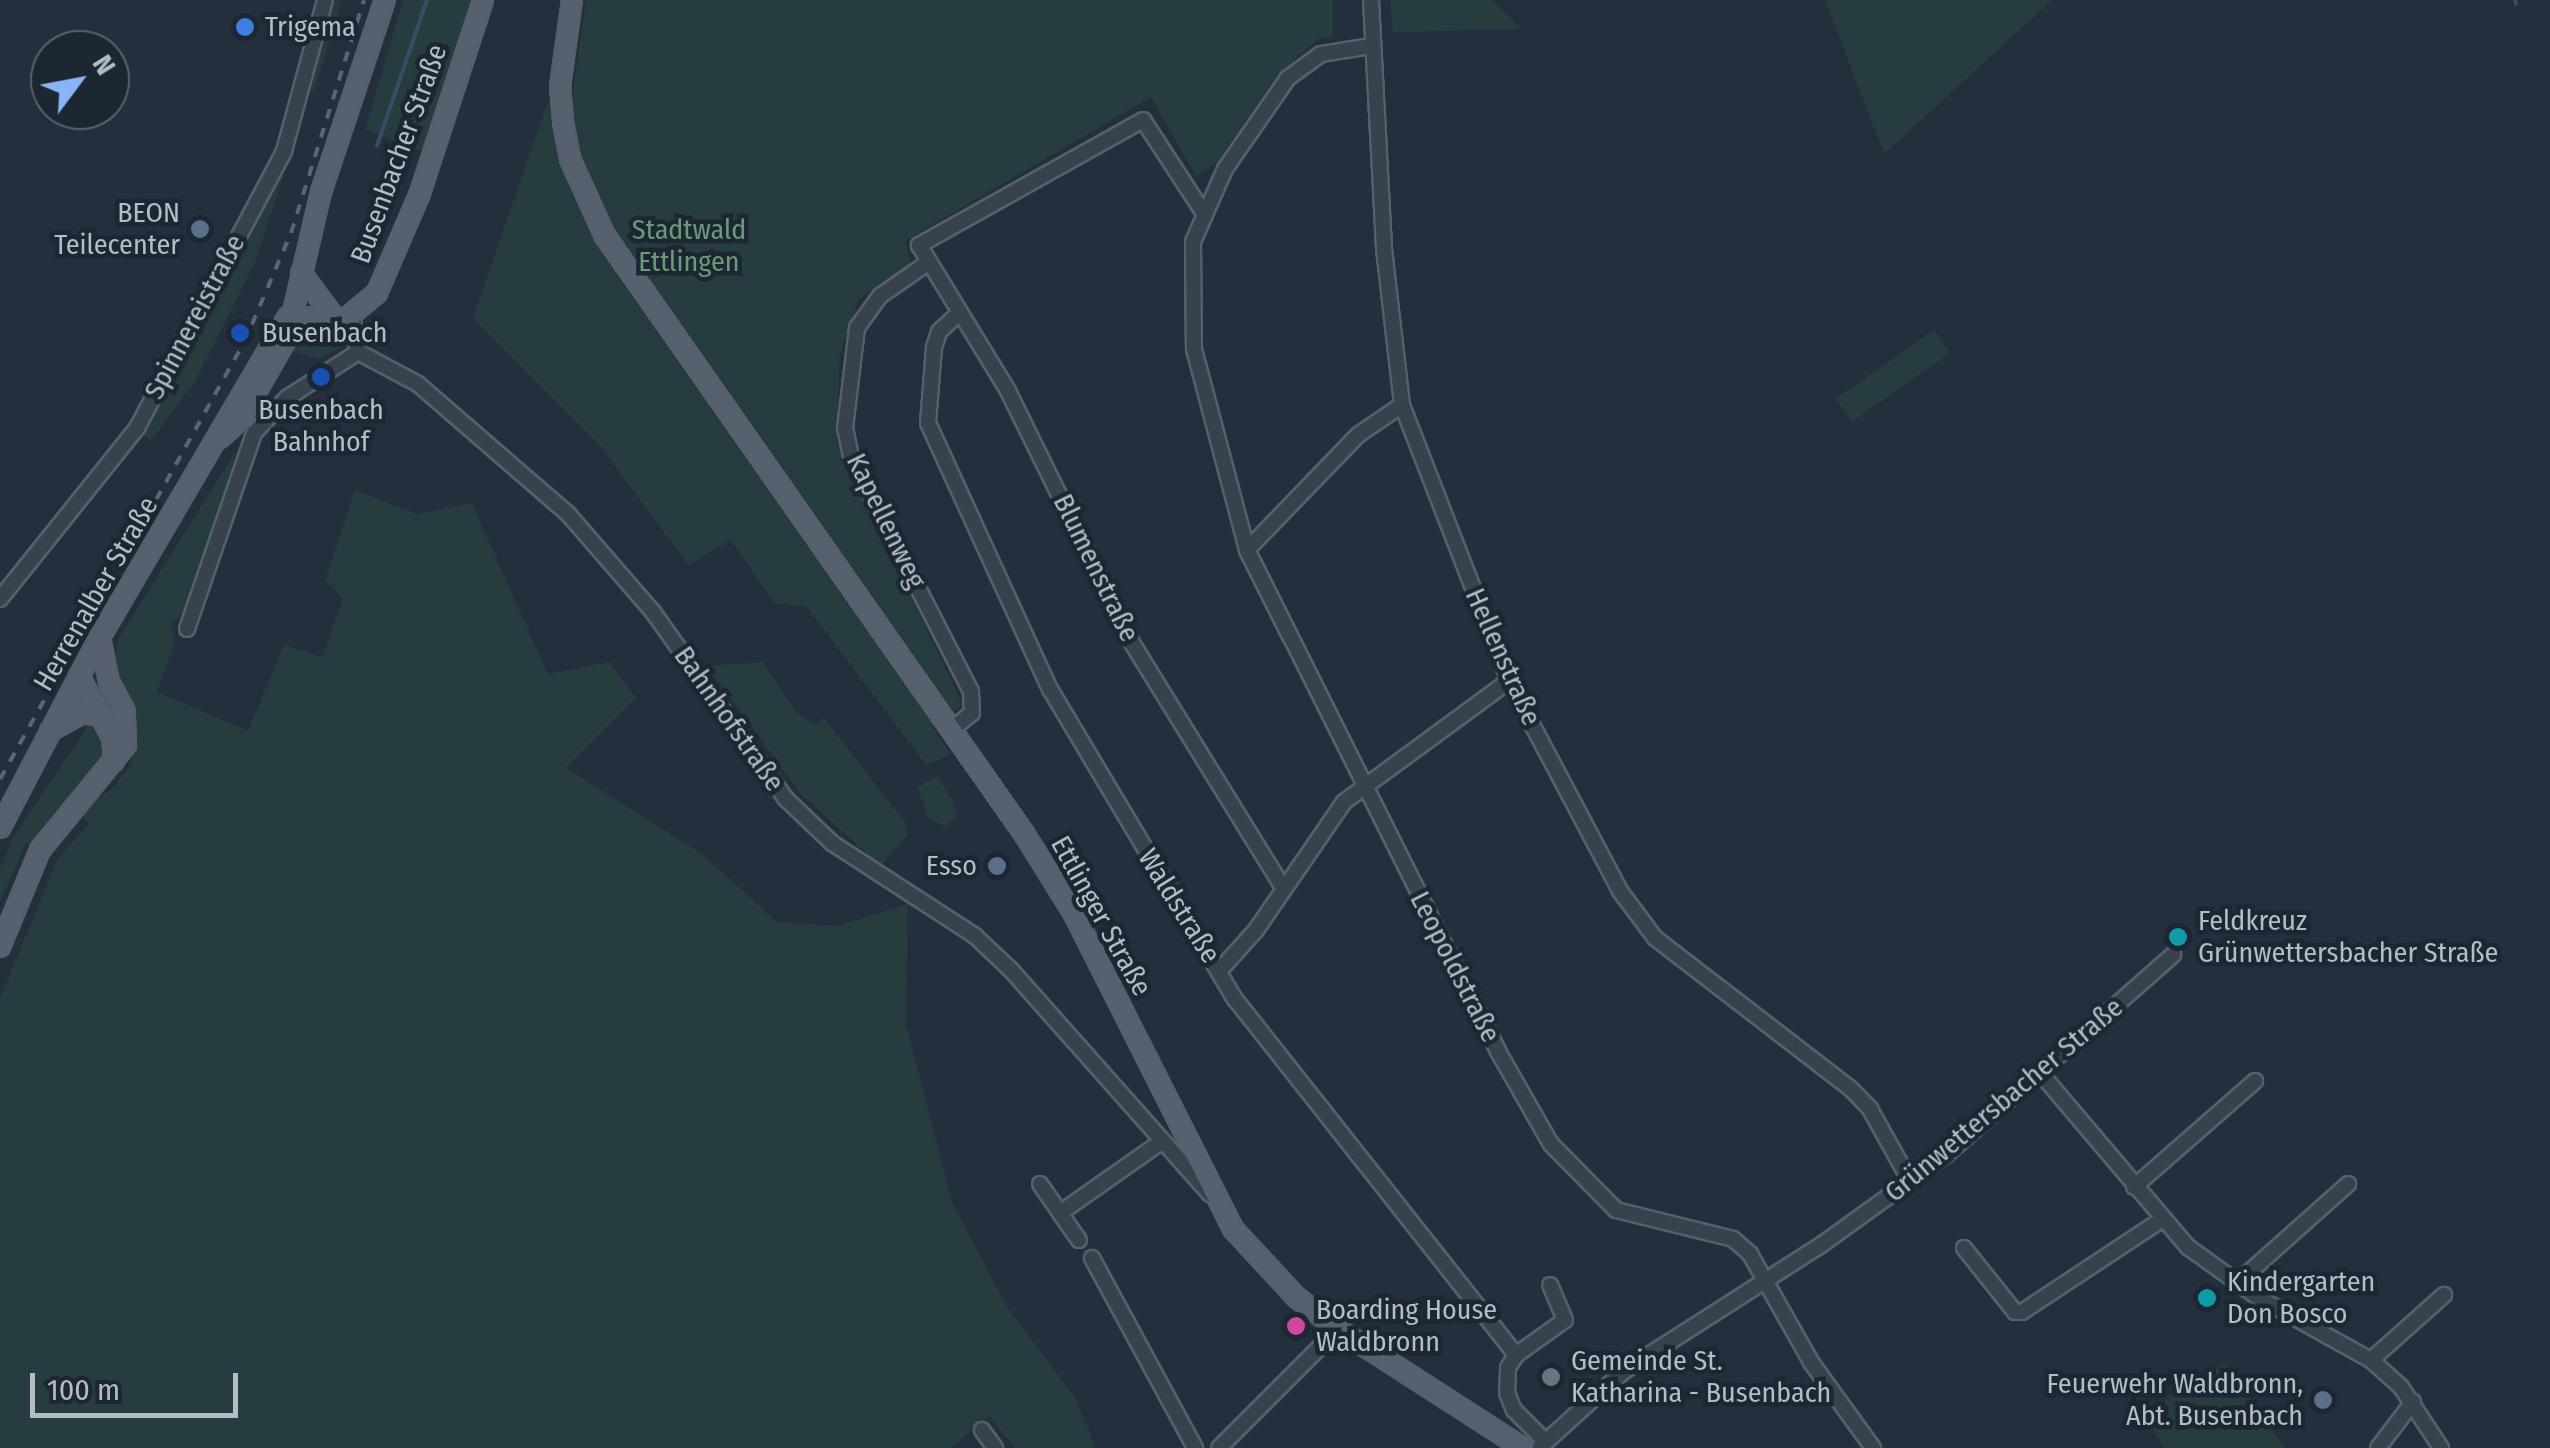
<!DOCTYPE html>
<html>
<head>
<meta charset="utf-8">
<style>
	body { margin:0 }
	#map { position:relative; width:2550px; height:1448px; overflow:hidden; background:#242f3e; font-family:"Fira Sans Condensed",sans-serif }
	div>[style] { position:absolute }
	.green>* { inset:0; background:#263c3f; transform-origin:0 0 }
	.stream>* { height:4px; margin:-2px; padding:0 2px; transform-origin:2px; border-radius:2px; background:#394c67 }
	.roads { filter:drop-shadow(2px 0 #565f6c) drop-shadow(-2px 0 #565f6c) drop-shadow(0 2px #565f6c) drop-shadow(0 -2px #565f6c) }
	.minor>* { height:14px; margin:-7px; padding:0 7px; transform-origin:7px; border-radius:7px; background:#38414e }
	.major>* { height:18px; margin:-9px; padding:0 9px; transform-origin:9px; border-radius:9px; background:#56606e }
	.rail>* { height:4px; margin-top:-2px; transform-origin:0; background:repeating-linear-gradient(90deg,#5a6575 0 10px,transparent 0 20px) }
	.dots>* { width:28px; height:28px; translate:-50% -50%; box-sizing:border-box; border:5px solid #1d2633; border-radius:50% }
	span { translate:-50% -50%; white-space:nowrap; text-align:center; line-height:1.15; -webkit-text-stroke:9px #1d2633; paint-order:stroke }
	.poi-label { font-size:28px; color:#b4bcc9 }
	.left { translate:0 -50%; text-align:left }
	.right { translate:-100% -50%; text-align:right }
	.street-label { font-size:28px; color:#b4bcc9 }
	.park-label { font-size:28px; color:#6b9a76 }
	.north { position:absolute; left:30px; top:30px; width:100px; height:100px; box-sizing:border-box; background:#1d2633; border:2px solid #59626f; border-radius:50%; rotate:58deg; font-size:28px; font-weight:700; line-height:40px; text-align:center; color:#b4bcc9 }
	.north::after { content:''; display:block; margin:auto; width:35px; height:45px; background:#8ab4f8; clip-path:polygon(50% 0,100% 100%,50% 72%,0 100%) }
	.scale { position:absolute; left:30px; top:1373px; width:208px; height:45px; box-sizing:border-box; border:5px solid #b4bcc9; border-top:0; padding-left:12px; font-size:30px; line-height:35px; white-space:nowrap; color:#b4bcc9; -webkit-text-stroke:8px #1d2633; paint-order:stroke }
</style>
</head>
<body>
<div id="map">
	<div class="green">
		<div style="clip-path:polygon(332px 0,342px 0,314px 91px,311px 90px)"></div>
		<div style="clip-path:polygon(403px 0,471px 0,423px 152px,365px 130px)"></div>
		<div style="clip-path:polygon(586px 0,1333px 0,1333px 37px,1317px 39px,1316px 29px,1316px 40px,1276px 77px,1216px 163px,1196px 176px,1151px 97px,906px 240px,910px 265px,859px 298px,839px 357px,837px 444px,963px 705px,933px 728px,951px 754px,926px 765px,807px 607px,774px 603px,731px 540px,688px 565px,602px 448px,473px 318px,547px 104px,571px 107px)"></div>
		<div style="clip-path:polygon(1390px 0,1492px 0,1522px 29px,1393px 32px)"></div>
		<div style="clip-path:polygon(1825px 0,2052px 0,1884px 154px)"></div>
		<div style="clip-path:polygon(310px 95px,254px 265px,195px 381px,151px 441px,142px 435px,171px 384px,165px 380px,288px 158px)"></div>
		<div style="left:1934px;top:330px;width:28px;height:120px;rotate:55deg"></div>
		<div style="clip-path:polygon(342px 335px,350px 343px,319px 359px,290px 351px,308px 337px)"></div>
		<div style="clip-path:polygon(237px 449px,194px 601px,171px 624px,175px 642px,157px 692px,248px 731px,284px 645px,322px 657px,343px 598px,325px 580px,355px 490px,417px 514px,472px 503px,548px 674px,609px 662px,636px 698px,566px 768px,702px 854px,777px 922px,837px 926px,908px 904px,906px 1024px,952px 1202px,1007px 1307px,1075px 1398px,1096px 1448px,1015px 1448px,989px 1416px,951px 1448px,0 1448px,0 998px,58px 858px,89px 824px,79px 813px,116px 785px,131px 763px,136px 720px,112px 671px,119px 638px)"></div>
		<div style="clip-path:polygon(763px 662px,797px 713px,816px 725px,824px 718px,905px 822px,907px 835px,881px 866px,800px 793px,707px 666px)"></div>
		<div style="clip-path:polygon(86px 719px,102px 733px,102px 757px,32px 846px,26px 843px,0 902px,0 869px,13px 837px,85px 731px)"></div>
		<div style="clip-path:polygon(937px 776px,954px 803px,957px 817px,945px 826px,929px 819px,917px 787px)"></div>
		<div style="clip-path:polygon(2224px 1363px,2285px 1448px,2164px 1448px,2143px 1413px)"></div>
	</div>
	<div class="stream">
		<div style="left:2515px;top:0;width:4px;rotate:76deg"></div>
		<div style="left:377px;top:146px;width:154px;rotate:-71.1deg"></div>
	</div>
	<div class="roads">
		<div class="minor">
			<div style="left:1371px;top:0;width:249px;rotate:87deg"></div>
			<div style="left:1384px;top:249px;width:157px;rotate:83.4deg"></div>
			<div style="left:1402px;top:405px;width:296px;rotate:68.8deg"></div>
			<div style="left:1509px;top:681px;width:238px;rotate:62.1deg"></div>
			<div style="left:1620px;top:891px;width:59px;rotate:53.3deg"></div>
			<div style="left:1655px;top:938px;width:247px;rotate:37.6deg"></div>
			<div style="left:1851px;top:1089px;width:28px;rotate:46deg"></div>
			<div style="left:1870px;top:1109px;width:82px;rotate:60.9deg"></div>
			<div style="left:1371px;top:46px;width:51px;rotate:170.9deg"></div>
			<div style="left:1321px;top:54px;width:41px;rotate:144deg"></div>
			<div style="left:1288px;top:78px;width:111px;rotate:124.7deg"></div>
			<div style="left:1225px;top:169px;width:80px;rotate:113.7deg"></div>
			<div style="left:1193px;top:242px;width:107px;rotate:89.5deg"></div>
			<div style="left:1194px;top:349px;width:208px;rotate:75.2deg"></div>
			<div style="left:1247px;top:550px;width:563px;rotate:63.39deg"></div>
			<div style="left:1499px;top:1053px;width:105px;rotate:60.3deg"></div>
			<div style="left:1551px;top:1144px;width:93px;rotate:45.4deg"></div>
			<div style="left:1616px;top:1210px;width:121px;rotate:13.9deg"></div>
			<div style="left:1733px;top:1239px;width:23px;rotate:41deg"></div>
			<div style="left:1750px;top:1254px;width:124px;rotate:60.5deg"></div>
			<div style="left:1811px;top:1362px;width:106px;rotate:54.2deg"></div>
			<div style="left:1205px;top:215px;width:113px;rotate:-123.1deg"></div>
			<div style="left:1143px;top:120px;width:257px;rotate:150.8deg"></div>
			<div style="left:919px;top:245px;width:171px;rotate:58.6deg"></div>
			<div style="left:1008px;top:391px;width:281px;rotate:63.8deg"></div>
			<div style="left:1132px;top:643px;width:286px;rotate:58.3deg"></div>
			<div style="left:926px;top:264px;width:56px;rotate:145.2deg"></div>
			<div style="left:880px;top:296px;width:39px;rotate:126deg"></div>
			<div style="left:857px;top:328px;width:101px;rotate:96.8deg"></div>
			<div style="left:845px;top:428px;width:30px;rotate:78deg"></div>
			<div style="left:851px;top:457px;width:264px;rotate:62.9deg"></div>
			<div style="left:971px;top:692px;width:21px;rotate:87deg"></div>
			<div style="left:972px;top:713px;width:28px;rotate:141deg"></div>
			<div style="left:958px;top:314px;width:26px;rotate:137deg"></div>
			<div style="left:939px;top:332px;width:16px;rotate:108deg"></div>
			<div style="left:934px;top:347px;width:76px;rotate:94.5deg"></div>
			<div style="left:928px;top:423px;width:293px;rotate:65.4deg"></div>
			<div style="left:1050px;top:689px;width:361px;rotate:59.2deg"></div>
			<div style="left:1235px;top:999px;width:454px;rotate:51.7deg"></div>
			<div style="left:1516px;top:1355px;width:15px;rotate:122deg"></div>
			<div style="left:1508px;top:1368px;width:25px;rotate:92deg"></div>
			<div style="left:1507px;top:1393px;width:18px;rotate:68deg"></div>
			<div style="left:1514px;top:1410px;width:42px;rotate:45deg"></div>
			<div style="left:353px;top:318px;width:34px;rotate:82deg"></div>
			<div style="left:358px;top:352px;width:68px;rotate:28.1deg"></div>
			<div style="left:418px;top:384px;width:200px;rotate:40.9deg"></div>
			<div style="left:569px;top:515px;width:128px;rotate:49.1deg"></div>
			<div style="left:653px;top:612px;width:229px;rotate:54.6deg"></div>
			<div style="left:786px;top:799px;width:64px;rotate:43.7deg"></div>
			<div style="left:832px;top:843px;width:171px;rotate:33deg"></div>
			<div style="left:975px;top:936px;width:50px;rotate:43.4deg"></div>
			<div style="left:1011px;top:970px;width:300px;rotate:48.4deg"></div>
			<div style="left:1247px;top:550px;width:160px;rotate:-46deg"></div>
			<div style="left:1358px;top:435px;width:53px;rotate:-34.3deg"></div>
			<div style="left:0;top:599px;width:219px;rotate:-51.3deg"></div>
			<div style="left:137px;top:428px;width:314px;rotate:-62deg"></div>
			<div style="left:284px;top:151px;width:156px;rotate:-74.8deg"></div>
			<div style="left:187px;top:629px;width:207px;rotate:-71.1deg"></div>
			<div style="left:254px;top:433px;width:48px;rotate:-46.7deg"></div>
			<div style="left:287px;top:398px;width:85px;rotate:-32.9deg"></div>
			<div style="left:1220px;top:970px;width:54px;rotate:-48deg"></div>
			<div style="left:1256px;top:930px;width:155px;rotate:-55.5deg"></div>
			<div style="left:1344px;top:802px;width:205px;rotate:-36.3deg"></div>
			<div style="left:2042px;top:1075px;width:226px;rotate:49.7deg"></div>
			<div style="left:2188px;top:1247px;width:87px;rotate:35.7deg"></div>
			<div style="left:2259px;top:1298px;width:128px;rotate:29deg"></div>
			<div style="left:2371px;top:1360px;width:40px;rotate:42deg"></div>
			<div style="left:2401px;top:1387px;width:73px;rotate:56.7deg"></div>
			<div style="left:1040px;top:1184px;width:35px;rotate:55deg"></div>
			<div style="left:1060px;top:1213px;width:123px;rotate:-35.1deg"></div>
			<div style="left:2134px;top:1187px;width:161px;rotate:-41.2deg"></div>
			<div style="left:1060px;top:1213px;width:33px;rotate:55deg"></div>
			<div style="left:1964px;top:1248px;width:82px;rotate:51.4deg"></div>
			<div style="left:2015px;top:1312px;width:7px"></div>
			<div style="left:2022px;top:1312px;width:167px;rotate:-33.5deg"></div>
			<div style="left:1092px;top:1258px;width:216px;rotate:61.5deg"></div>
			<div style="left:2237px;top:1283px;width:149px;rotate:-41.7deg"></div>
			<div style="left:1516px;top:1355px;width:60px;rotate:-35.5deg"></div>
			<div style="left:1565px;top:1320px;width:38px;rotate:-113deg"></div>
			<div style="left:2371px;top:1360px;width:98px;rotate:-41.7deg"></div>
			<div style="left:982px;top:1430px;width:22px;rotate:54deg"></div>
			<div style="left:1540px;top:1447px;width:113px;rotate:-42.1deg"></div>
			<div style="left:1624px;top:1371px;width:234px;rotate:-32.6deg"></div>
			<div style="left:1821px;top:1245px;width:154px;rotate:-35.8deg"></div>
			<div style="left:1946px;top:1155px;width:303px;rotate:-41.4deg"></div>
			<div style="left:1219px;top:1448px;width:168px;rotate:-45deg"></div>
			<div style="left:2378px;top:1448px;width:58px;rotate:-52.7deg"></div>
		</div>
		<div class="major">
			<div style="left:572px;top:0;width:87px;rotate:97.9deg"></div>
			<div style="left:560px;top:86px;width:36px;rotate:85deg"></div>
			<div style="left:563px;top:122px;width:38px;rotate:79deg"></div>
			<div style="left:570px;top:159px;width:85px;rotate:65.6deg"></div>
			<div style="left:605px;top:236px;width:728px;rotate:54.96deg"></div>
			<div style="left:1023px;top:832px;width:97px;rotate:58.1deg"></div>
			<div style="left:1074px;top:914px;width:353px;rotate:63.2deg"></div>
			<div style="left:1233px;top:1229px;width:93px;rotate:47.2deg"></div>
			<div style="left:1296px;top:1297px;width:53px;rotate:37.3deg"></div>
			<div style="left:1338px;top:1329px;width:220px;rotate:32.8deg"></div>
			<div style="left:301px;top:273px;width:59px;rotate:53.3deg"></div>
			<div style="left:288px;top:317px;width:27px;rotate:28deg"></div>
			<div style="left:312px;top:330px;width:19px;rotate:3deg"></div>
			<div style="left:331px;top:331px;width:60px;rotate:-39.6deg"></div>
			<div style="left:377px;top:293px;width:109px;rotate:-66.7deg"></div>
			<div style="left:420px;top:193px;width:203px;rotate:-71.9deg"></div>
			<div style="left:288px;top:317px;width:63px;rotate:0.9deg"></div>
			<div style="left:220px;top:438px;width:27px;rotate:-42deg"></div>
			<div style="left:240px;top:420px;width:95px;rotate:-60.2deg"></div>
			<div style="left:287px;top:338px;width:150px;rotate:-76.9deg"></div>
			<div style="left:321px;top:192px;width:202px;rotate:-71.6deg"></div>
			<div style="left:79px;top:676px;width:69px;rotate:61.6deg"></div>
			<div style="left:112px;top:737px;width:24px;rotate:85deg"></div>
			<div style="left:50px;top:731px;width:37px;rotate:-29deg"></div>
			<div style="left:82px;top:713px;width:20px;rotate:9deg"></div>
			<div style="left:0;top:828px;width:216px;rotate:-62.4deg"></div>
			<div style="left:100px;top:637px;width:371px;rotate:-59.6deg"></div>
			<div style="left:0;top:947px;width:105px;rotate:-67.6deg"></div>
			<div style="left:40px;top:850px;width:136px;rotate:-50.7deg"></div>
			<div style="left:126px;top:745px;width:33px;rotate:-92deg"></div>
			<div style="left:125px;top:712px;width:34px;rotate:-118deg"></div>
			<div style="left:109px;top:682px;width:45px;rotate:-101.6deg"></div>
		</div>
	</div>
	<div class="rail">
		<div style="left:0;top:779px;width:500px;rotate:-60.8deg"></div>
		<div style="left:244px;top:343px;width:120px;rotate:-66.9deg"></div>
		<div style="left:291px;top:233px;width:244px;rotate:-72.6deg"></div>
	</div>
	<div class="dots">
		<div style="left:245px;top:27px;background:#3f7fe0"></div>
		<div style="left:200px;top:229px;background:#5c6f8a"></div>
		<div style="left:240px;top:333px;background:#1a4fb4"></div>
		<div style="left:321px;top:377px;background:#1a4fb4"></div>
		<div style="left:997px;top:866px;background:#5c6f8a"></div>
		<div style="left:2178px;top:937px;background:#0f9aa8"></div>
		<div style="left:2207px;top:1298px;background:#0f9aa8"></div>
		<div style="left:1296px;top:1326px;background:#d1479c"></div>
		<div style="left:1551px;top:1377px;background:#6b7280"></div>
		<div style="left:2323px;top:1400px;background:#5c6f8a"></div>
	</div>
	<div class="poi-label">
		<span class="left" style="left:265px;top:27px">Trigema</span>
		<span class="right" style="left:180px;top:229px">BEON<br>Teilecenter</span>
		<span class="left" style="left:262px;top:333px">Busenbach</span>
		<span style="left:321px;top:426px">Busenbach<br>Bahnhof</span>
		<span class="right" style="left:977px;top:866px">Esso</span>
		<span class="left" style="left:2198px;top:937px">Feldkreuz<br>Grünwettersbacher Straße</span>
		<span class="left" style="left:2227px;top:1298px">Kindergarten<br>Don Bosco</span>
		<span class="left" style="left:1316px;top:1326px">Boarding House<br>Waldbronn</span>
		<span class="left" style="left:1571px;top:1377px">Gemeinde St.<br>Katharina - Busenbach</span>
		<span class="right" style="left:2303px;top:1400px">Feuerwehr Waldbronn,<br>Abt. Busenbach</span>
	</div>
	<div class="street-label">
		<span style="left:399px;top:154px;rotate:-70deg">Busenbacher Straße</span>
		<span style="left:195px;top:317px;rotate:-62deg">Spinnereistraße</span>
		<span style="left:886px;top:521px;rotate:64deg">Kapellenweg</span>
		<span style="left:1096px;top:568px;rotate:64deg">Blumenstraße</span>
		<span style="left:96px;top:594px;rotate:-60deg">Herrenalber Straße</span>
		<span style="left:1503px;top:657px;rotate:66deg">Hellenstraße</span>
		<span style="left:729px;top:719px;rotate:55deg">Bahnhofstraße</span>
		<span style="left:1179px;top:906px;rotate:58deg">Waldstraße</span>
		<span style="left:1101px;top:916px;rotate:61deg">Ettlinger Straße</span>
		<span style="left:1455px;top:967px;rotate:63deg">Leopoldstraße</span>
		<span style="left:2004px;top:1100px;rotate:-40deg">Grünwettersbacher Straße</span>
	</div>
	<div class="park-label">
		<span style="left:689px;top:246px">Stadtwald<br>Ettlingen</span>
	</div>
	<div class="north">N</div>
	<div class="scale">100 m</div>
</div>
</body>
</html>
